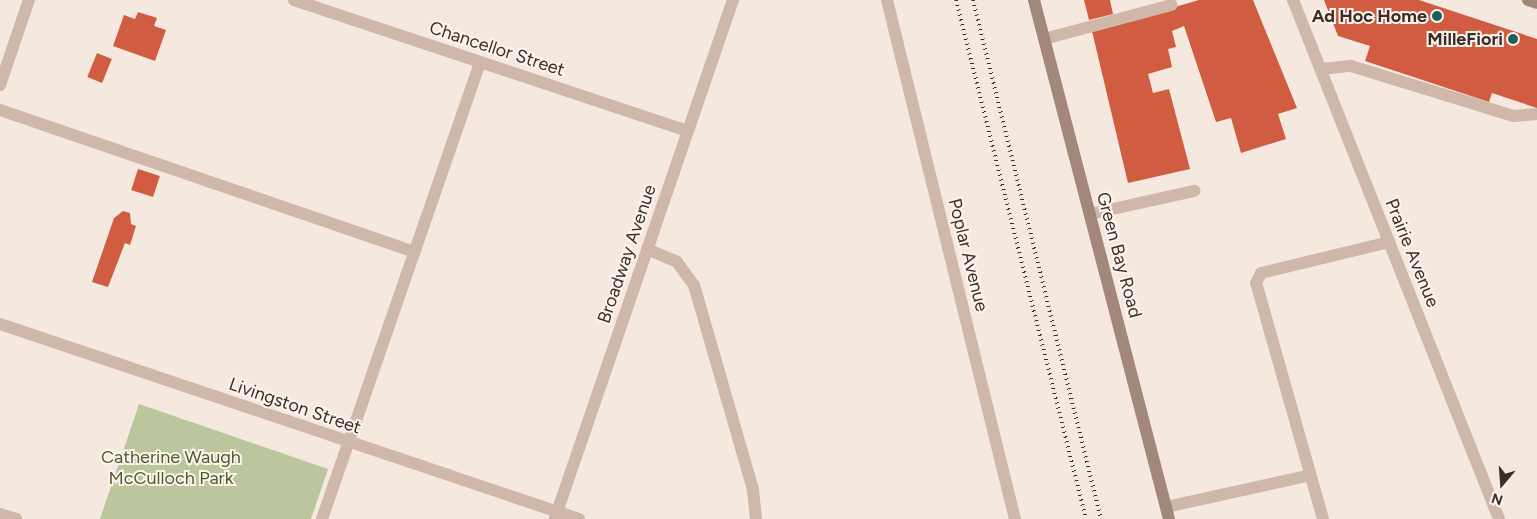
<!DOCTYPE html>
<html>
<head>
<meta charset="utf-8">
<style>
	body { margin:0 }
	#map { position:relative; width:1537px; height:519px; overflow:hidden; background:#f5e9df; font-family:Figtree,sans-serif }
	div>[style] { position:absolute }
	.green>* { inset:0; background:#bbc69d }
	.building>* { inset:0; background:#d05c42; transform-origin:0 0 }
	.lane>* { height:12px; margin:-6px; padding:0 6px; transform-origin:6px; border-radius:6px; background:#cfb8a9 }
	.street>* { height:12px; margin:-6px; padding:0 6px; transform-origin:6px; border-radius:6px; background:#cfb8a9 }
	.secondary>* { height:12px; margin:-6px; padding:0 6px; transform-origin:6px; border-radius:6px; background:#a3877a }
	.rail>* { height:4px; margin-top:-2px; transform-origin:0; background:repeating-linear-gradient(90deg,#3b2e29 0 1px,transparent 0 5px) }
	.dots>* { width:14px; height:14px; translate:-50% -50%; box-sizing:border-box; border:2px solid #fcf4ec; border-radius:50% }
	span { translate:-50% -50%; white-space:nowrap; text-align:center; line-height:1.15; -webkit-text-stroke:4px #fcf4ec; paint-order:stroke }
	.poi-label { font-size:18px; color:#3b2e29; font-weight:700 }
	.right { translate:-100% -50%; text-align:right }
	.street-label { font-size:18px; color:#3b2e29 }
	.park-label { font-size:18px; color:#4d5c2b }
	.north { position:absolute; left:1477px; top:459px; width:50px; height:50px; -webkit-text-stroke:4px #fcf4ec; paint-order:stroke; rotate:198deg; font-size:14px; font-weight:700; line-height:20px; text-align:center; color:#3b2e29 }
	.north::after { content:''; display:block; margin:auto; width:18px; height:22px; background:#3b2e29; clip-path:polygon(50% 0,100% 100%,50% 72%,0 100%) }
</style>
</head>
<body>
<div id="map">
	<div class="green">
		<div style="clip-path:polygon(139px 404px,328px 469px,311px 519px,100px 519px)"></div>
	</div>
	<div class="building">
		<div style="clip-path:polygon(1084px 0,1110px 0,1113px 14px,1089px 20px)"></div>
		<div style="clip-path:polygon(1199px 0,1253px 0,1297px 108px,1278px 114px,1286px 139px,1241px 153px,1231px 118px,1216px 122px,1184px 26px,1172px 31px,1176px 47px,1168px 49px,1172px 67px,1148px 74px,1153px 93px,1169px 89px,1190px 169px,1128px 183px,1092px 31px)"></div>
		<div style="clip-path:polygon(1324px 0,1419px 0,1537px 39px,1537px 108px,1492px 93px,1489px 102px,1365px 61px,1370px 46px,1338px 36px)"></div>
		<div style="clip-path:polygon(138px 12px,157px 18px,154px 26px,166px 30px,155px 61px,113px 46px,124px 15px,135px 19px)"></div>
		<div style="left:97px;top:53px;width:16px;height:26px;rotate:22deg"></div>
		<div style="left:138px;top:169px;width:23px;height:22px;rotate:18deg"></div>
		<div style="clip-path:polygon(123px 211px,130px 213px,131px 224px,136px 226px,130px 245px,125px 243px,108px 287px,92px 282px,114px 218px)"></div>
	</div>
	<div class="lane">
		<div style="left:1044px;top:39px;width:132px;rotate:-14.9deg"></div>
		<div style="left:1321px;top:69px;width:30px;rotate:-6deg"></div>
		<div style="left:1351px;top:66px;width:170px;rotate:17.1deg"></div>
		<div style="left:1514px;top:116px;width:23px;rotate:-5deg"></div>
		<div style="left:0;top:110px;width:438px;rotate:18.9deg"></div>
		<div style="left:1090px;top:214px;width:107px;rotate:-12.5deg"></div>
		<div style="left:647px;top:249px;width:33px;rotate:23deg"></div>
		<div style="left:677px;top:262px;width:29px;rotate:54deg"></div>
		<div style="left:694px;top:285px;width:213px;rotate:73.9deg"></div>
		<div style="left:753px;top:490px;width:29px;rotate:84deg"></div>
		<div style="left:1166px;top:507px;width:148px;rotate:-12.4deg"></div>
		<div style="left:0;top:514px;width:17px;rotate:17deg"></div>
		<div style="left:322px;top:519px;width:484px;rotate:-70.9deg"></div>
		<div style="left:1323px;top:519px;width:245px;rotate:-105.8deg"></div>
		<div style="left:1256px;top:283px;width:11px;rotate:-63deg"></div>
		<div style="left:1261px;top:273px;width:132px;rotate:-13.6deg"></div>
	</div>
	<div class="street">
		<div style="left:294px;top:0;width:415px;rotate:18.4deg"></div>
		<div style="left:887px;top:0;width:535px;rotate:76.15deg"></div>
		<div style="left:1293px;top:0;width:558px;rotate:68.35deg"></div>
		<div style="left:0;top:85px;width:90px;rotate:-71.2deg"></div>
		<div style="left:0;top:324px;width:611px;rotate:18.61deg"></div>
		<div style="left:555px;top:518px;width:548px;rotate:-71.04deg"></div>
	</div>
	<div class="secondary">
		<div style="left:1034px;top:0;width:536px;rotate:75.42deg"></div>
		<div style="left:1528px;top:0;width:9px;rotate:18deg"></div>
	</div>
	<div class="rail">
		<div style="left:956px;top:0;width:535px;rotate:75.94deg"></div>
		<div style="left:973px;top:0;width:535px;rotate:76.15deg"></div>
	</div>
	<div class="dots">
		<div style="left:1437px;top:16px;background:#1b6161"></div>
		<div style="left:1513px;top:39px;background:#1b6161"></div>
	</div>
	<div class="poi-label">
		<span class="right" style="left:1427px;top:16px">Ad Hoc Home</span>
		<span class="right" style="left:1503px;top:39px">MilleFiori</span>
	</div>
	<div class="street-label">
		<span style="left:497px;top:49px;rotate:18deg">Chancellor Street</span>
		<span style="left:1412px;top:253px;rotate:68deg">Prairie Avenue</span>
		<span style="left:627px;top:254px;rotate:-71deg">Broadway Avenue</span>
		<span style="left:968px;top:255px;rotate:76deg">Poplar Avenue</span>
		<span style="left:1119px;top:255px;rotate:75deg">Green Bay Road</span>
		<span style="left:295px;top:406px;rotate:19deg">Livingston Street</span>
	</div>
	<div class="park-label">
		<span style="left:171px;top:468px">Catherine Waugh<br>McCulloch Park</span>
	</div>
	<div class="north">N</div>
</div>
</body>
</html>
